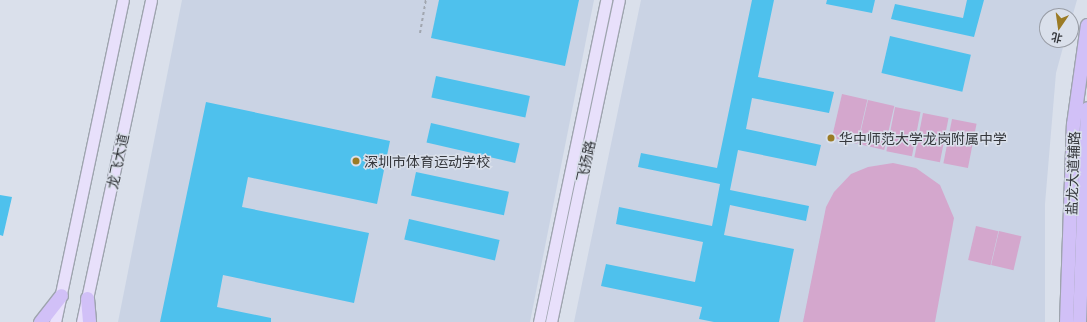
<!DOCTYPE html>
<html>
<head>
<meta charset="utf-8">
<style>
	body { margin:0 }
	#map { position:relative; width:1087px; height:322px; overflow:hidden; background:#dae0eb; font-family:Literata,"Noto Sans SC",serif }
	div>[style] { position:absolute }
	.built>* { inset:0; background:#cad3e4 }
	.green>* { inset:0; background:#d4a7cd; transform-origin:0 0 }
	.building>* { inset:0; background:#4ec1ed; transform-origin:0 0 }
	.path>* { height:2px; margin-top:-1px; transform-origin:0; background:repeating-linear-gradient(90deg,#a1a6af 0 3px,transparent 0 6px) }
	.roads { filter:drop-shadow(1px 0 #9ea4ae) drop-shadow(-1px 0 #9ea4ae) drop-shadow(0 1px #9ea4ae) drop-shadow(0 -1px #9ea4ae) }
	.secondary>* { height:11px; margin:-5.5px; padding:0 5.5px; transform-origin:5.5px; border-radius:5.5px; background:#e8e0fb }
	.primary>* { height:13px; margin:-6.5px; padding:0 6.5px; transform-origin:6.5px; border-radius:6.5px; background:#d1c0f7 }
	.dots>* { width:11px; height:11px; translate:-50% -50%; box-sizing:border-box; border:2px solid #dae0eb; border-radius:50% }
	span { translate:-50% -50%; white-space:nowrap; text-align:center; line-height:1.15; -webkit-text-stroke:3px #dae0eb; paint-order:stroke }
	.poi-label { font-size:14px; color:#35373c }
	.left { translate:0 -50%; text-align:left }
	.street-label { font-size:14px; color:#35373c }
	.north { position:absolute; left:1039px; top:8px; width:40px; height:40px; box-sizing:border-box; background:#dae0eb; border:1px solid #989ca5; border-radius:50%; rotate:193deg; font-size:11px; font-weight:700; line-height:16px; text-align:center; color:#35373c }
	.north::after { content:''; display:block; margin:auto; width:14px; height:18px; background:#9b7b25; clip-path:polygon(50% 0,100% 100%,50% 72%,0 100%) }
</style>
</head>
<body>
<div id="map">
	<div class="built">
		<div style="clip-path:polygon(182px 0,594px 0,530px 322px,118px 322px)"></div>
		<div style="clip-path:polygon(641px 0,1077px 0,1071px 21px,1071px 16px,1047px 16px,1047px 40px,1065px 40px,1056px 73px,1045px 204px,1045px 322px,574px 322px)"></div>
	</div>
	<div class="green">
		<div style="left:842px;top:94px;width:26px;height:45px;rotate:13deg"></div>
		<div style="left:868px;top:100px;width:27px;height:45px;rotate:13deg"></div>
		<div style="left:895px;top:107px;width:26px;height:45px;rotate:11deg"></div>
		<div style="left:923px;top:113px;width:26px;height:45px;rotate:11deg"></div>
		<div style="left:952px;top:119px;width:25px;height:45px;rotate:11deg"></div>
		<div style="clip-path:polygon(893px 163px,916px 168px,940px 185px,954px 218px,935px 322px,803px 322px,826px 207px,834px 192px,851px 174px,868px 167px)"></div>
		<div style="left:976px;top:226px;width:23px;height:35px;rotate:13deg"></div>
		<div style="left:999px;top:231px;width:23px;height:35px;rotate:13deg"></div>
	</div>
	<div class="building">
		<div style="clip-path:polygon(439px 0,579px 0,565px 66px,431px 38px)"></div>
		<div style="clip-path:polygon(752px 0,774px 0,758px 77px,834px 92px,829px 113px,752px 98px,746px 129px,821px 145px,816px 166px,738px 150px,730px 190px,809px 206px,806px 221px,730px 205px,724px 235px,794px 249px,779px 322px,714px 322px,699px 319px,702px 307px,601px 286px,606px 264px,695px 282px,703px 242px,616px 224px,619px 207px,712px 226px,720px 184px,638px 167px,641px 153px,717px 168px)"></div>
		<div style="clip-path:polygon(827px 0,875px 0,872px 13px,826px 4px)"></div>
		<div style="clip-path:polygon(967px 0,984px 0,974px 37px,891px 19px,895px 4px,963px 18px)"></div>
		<div style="left:890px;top:36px;width:83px;height:38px;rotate:13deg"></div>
		<div style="left:436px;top:76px;width:96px;height:22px;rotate:12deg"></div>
		<div style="clip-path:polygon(206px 102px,390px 141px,377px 204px,248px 177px,242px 207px,369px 233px,354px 303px,223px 275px,217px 307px,271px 318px,271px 322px,160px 322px)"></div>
		<div style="left:431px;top:123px;width:91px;height:20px;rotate:13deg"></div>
		<div style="left:416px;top:172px;width:95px;height:24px;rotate:12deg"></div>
		<div style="clip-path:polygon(0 195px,12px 197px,3px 236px,0 235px)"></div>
		<div style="left:409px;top:219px;width:93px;height:21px;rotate:13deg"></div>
	</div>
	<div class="path">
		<div style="left:420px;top:33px;width:34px;rotate:-80deg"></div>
	</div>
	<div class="roads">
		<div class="secondary">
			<div style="left:55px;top:322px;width:329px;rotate:-78.1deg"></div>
			<div style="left:82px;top:322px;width:329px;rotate:-77.9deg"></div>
			<div style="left:539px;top:322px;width:329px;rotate:-78.2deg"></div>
			<div style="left:551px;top:322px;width:329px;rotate:-78.1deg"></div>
		</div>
		<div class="primary">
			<div style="left:87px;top:298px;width:24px;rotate:85deg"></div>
			<div style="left:40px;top:322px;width:34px;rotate:-52deg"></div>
			<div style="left:1066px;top:322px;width:198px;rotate:-88deg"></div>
			<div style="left:1073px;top:124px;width:100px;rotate:-82deg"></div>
			<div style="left:1079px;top:322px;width:214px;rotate:-87.9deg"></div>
		</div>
	</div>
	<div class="dots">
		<div style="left:831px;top:138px;background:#9b7b25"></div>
		<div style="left:356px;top:161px;background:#9b7b25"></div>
	</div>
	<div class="poi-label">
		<span class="left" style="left:839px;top:138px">华中师范大学龙岗附属中学</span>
		<span class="left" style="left:364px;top:161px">深圳市体育运动学校</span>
	</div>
	<div class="street-label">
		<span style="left:117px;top:161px;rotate:-78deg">龙飞大道</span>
		<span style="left:585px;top:161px;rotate:-78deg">飞扬路</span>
		<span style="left:1072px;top:173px;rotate:-88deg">盐龙大道辅路</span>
	</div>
	<div class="north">北</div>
</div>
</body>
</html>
